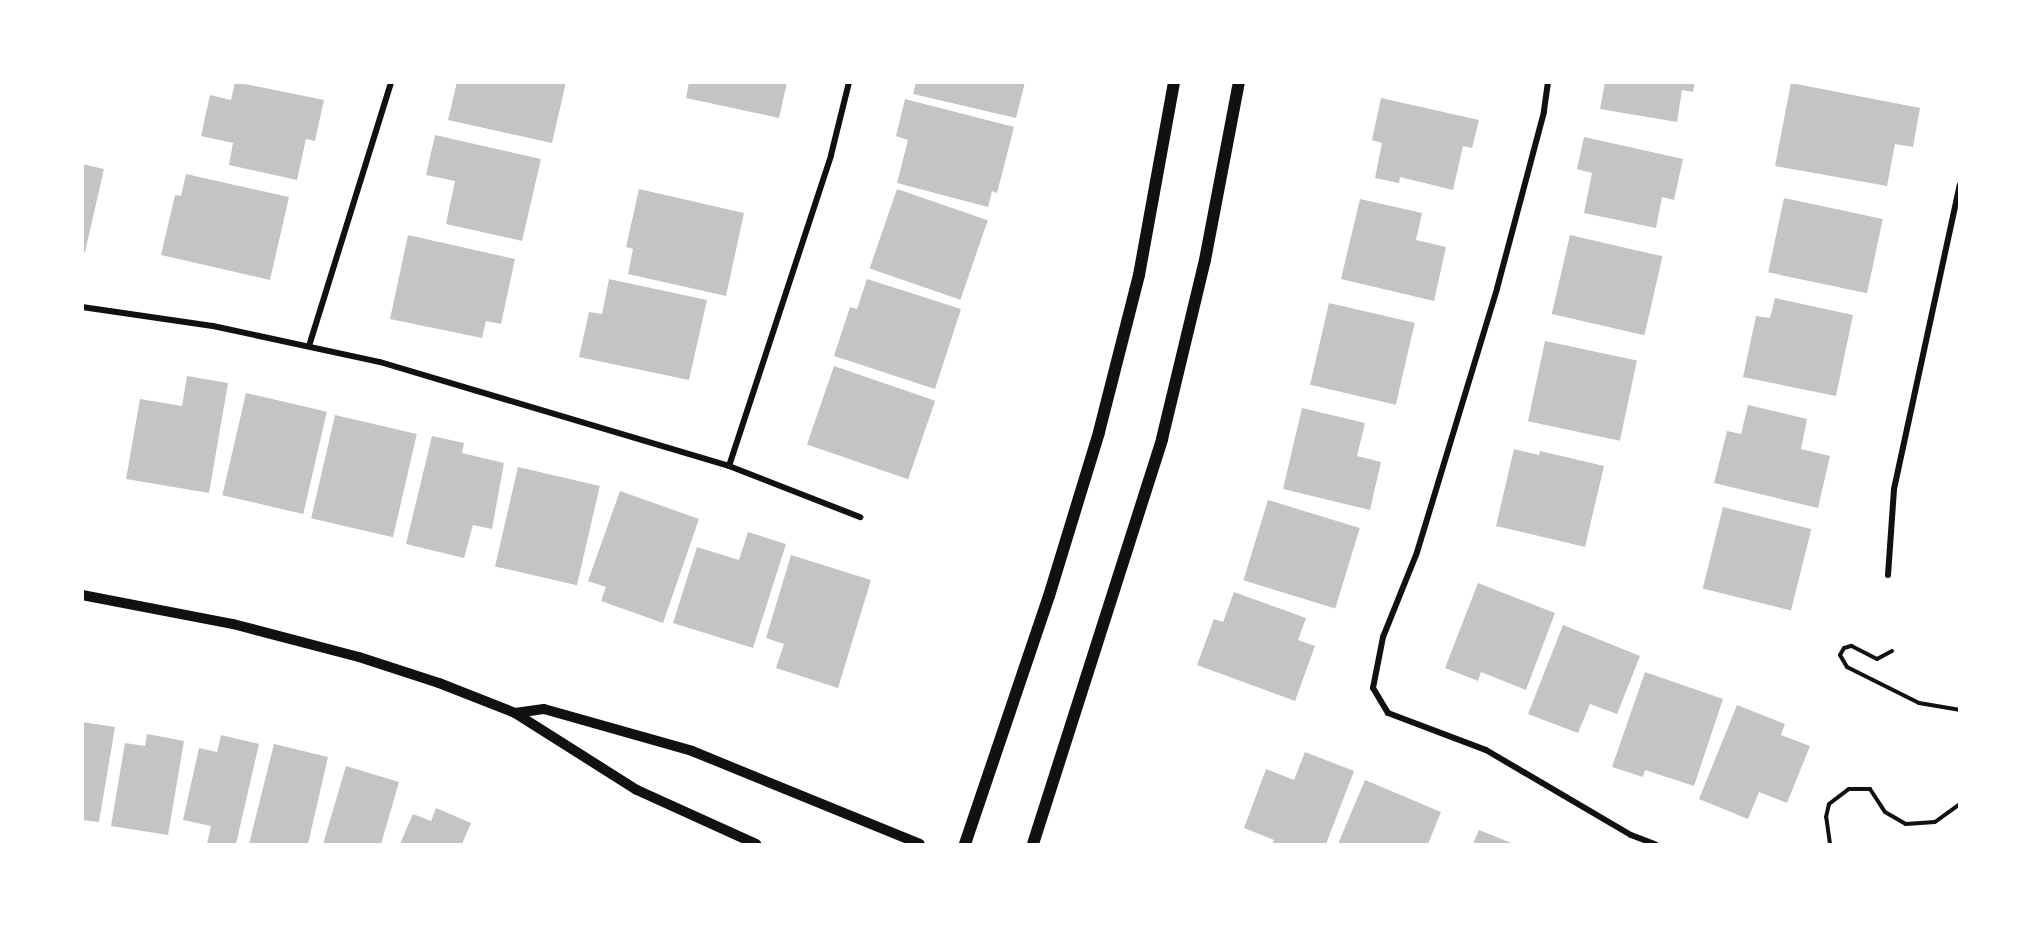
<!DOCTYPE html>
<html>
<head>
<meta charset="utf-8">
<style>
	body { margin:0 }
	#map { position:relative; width:2042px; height:927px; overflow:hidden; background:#fff; font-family:Figtree,sans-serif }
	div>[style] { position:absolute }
	.building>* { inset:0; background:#c4c4c4; transform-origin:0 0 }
	.path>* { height:4px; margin:-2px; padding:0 2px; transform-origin:2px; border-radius:2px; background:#111 }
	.minor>* { height:6px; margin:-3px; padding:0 3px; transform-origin:3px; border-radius:3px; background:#111 }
	.tertiary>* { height:10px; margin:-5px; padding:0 5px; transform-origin:5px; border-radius:5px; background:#111 }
	.secondary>* { height:12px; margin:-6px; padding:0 6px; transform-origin:6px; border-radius:6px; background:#111 }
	span { translate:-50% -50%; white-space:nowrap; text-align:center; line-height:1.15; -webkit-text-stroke:6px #fff; paint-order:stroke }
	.frame { position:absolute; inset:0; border:84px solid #fff; pointer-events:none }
</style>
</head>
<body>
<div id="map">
	<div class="building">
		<div style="clip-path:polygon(235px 82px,324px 100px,315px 141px,306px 139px,297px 180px,229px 165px,233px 143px,201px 136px,210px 95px,231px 100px)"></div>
		<div style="clip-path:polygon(457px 82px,566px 82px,552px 143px,448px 120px)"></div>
		<div style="clip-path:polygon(689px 82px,787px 82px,779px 118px,686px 98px)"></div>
		<div style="clip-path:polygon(916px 82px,1025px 82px,1016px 118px,913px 94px)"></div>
		<div style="clip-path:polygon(1605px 82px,1695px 82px,1693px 92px,1682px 90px,1677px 122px,1600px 109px)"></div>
		<div style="clip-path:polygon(1791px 83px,1920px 108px,1913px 147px,1895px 144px,1887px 186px,1775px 166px)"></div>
		<div style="clip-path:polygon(1381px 98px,1479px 120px,1472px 148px,1463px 146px,1453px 190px,1400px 177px,1399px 183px,1375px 178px,1382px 143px,1372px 140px)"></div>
		<div style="clip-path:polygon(905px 99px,1014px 127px,997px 193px,992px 191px,988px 207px,897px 183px,908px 140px,896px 136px)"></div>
		<div style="clip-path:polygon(435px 135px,541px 159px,522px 241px,446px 224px,455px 181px,426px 175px)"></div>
		<div style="clip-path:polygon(1584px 137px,1683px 159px,1674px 200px,1662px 197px,1656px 228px,1584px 213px,1592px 173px,1577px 169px)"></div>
		<div style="clip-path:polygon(82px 164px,104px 169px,85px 252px,82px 252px)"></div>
		<div style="clip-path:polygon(186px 174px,289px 197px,270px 280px,161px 255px,175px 195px,181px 196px)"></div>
		<div style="clip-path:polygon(639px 189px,744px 213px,726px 296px,628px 274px,633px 249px,626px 247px)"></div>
		<div style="left:897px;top:189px;width:96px;height:84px;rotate:19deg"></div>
		<div style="left:1784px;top:198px;width:101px;height:76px;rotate:12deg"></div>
		<div style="clip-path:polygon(1360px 199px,1422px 213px,1416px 240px,1446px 247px,1434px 301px,1341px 279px)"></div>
		<div style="clip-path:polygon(408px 235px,515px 259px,501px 324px,486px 321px,482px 338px,390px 319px)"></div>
		<div style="left:1570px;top:235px;width:95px;height:81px;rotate:13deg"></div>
		<div style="clip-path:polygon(609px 279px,707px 300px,689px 380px,579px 357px,589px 312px,602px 314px)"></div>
		<div style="clip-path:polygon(867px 279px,961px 309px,935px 389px,834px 356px,850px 307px,857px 309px)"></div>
		<div style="clip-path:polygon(1775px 298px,1853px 315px,1836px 396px,1743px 377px,1756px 316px,1770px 318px)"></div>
		<div style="left:1329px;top:303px;width:88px;height:84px;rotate:13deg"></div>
		<div style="left:1545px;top:341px;width:94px;height:82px;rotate:12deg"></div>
		<div style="left:834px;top:366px;width:107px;height:83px;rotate:19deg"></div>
		<div style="clip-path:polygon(187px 376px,228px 383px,209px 493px,126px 479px,140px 399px,182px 406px)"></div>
		<div style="left:246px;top:393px;width:83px;height:105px;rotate:13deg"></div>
		<div style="clip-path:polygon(1748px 405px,1807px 419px,1801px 449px,1830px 456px,1818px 508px,1714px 483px,1727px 431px,1741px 434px)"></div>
		<div style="clip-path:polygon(1302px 408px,1365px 423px,1357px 456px,1381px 462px,1370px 510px,1283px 489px)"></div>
		<div style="left:335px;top:415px;width:84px;height:106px;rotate:13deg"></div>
		<div style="clip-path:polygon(432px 436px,464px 443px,462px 453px,504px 463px,492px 529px,473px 525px,464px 558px,406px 544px)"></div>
		<div style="clip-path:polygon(1514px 449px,1539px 455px,1540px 451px,1604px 466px,1585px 547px,1496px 526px)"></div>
		<div style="left:518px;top:467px;width:84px;height:102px;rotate:13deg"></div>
		<div style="clip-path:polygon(620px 491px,699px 519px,663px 623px,601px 601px,606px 587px,588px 581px)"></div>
		<div style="left:1268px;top:500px;width:96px;height:84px;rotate:17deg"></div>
		<div style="left:1723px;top:507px;width:91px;height:84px;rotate:14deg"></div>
		<div style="clip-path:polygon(748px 532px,786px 544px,753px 648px,673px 623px,697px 547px,739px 560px)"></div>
		<div style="clip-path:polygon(791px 555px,871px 580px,838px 688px,776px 668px,784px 644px,766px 638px)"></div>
		<div style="clip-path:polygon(1478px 583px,1555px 613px,1526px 690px,1481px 672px,1478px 681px,1445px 668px)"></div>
		<div style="clip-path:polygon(1234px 592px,1306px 618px,1298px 640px,1315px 646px,1295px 701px,1197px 665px,1214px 619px,1223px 622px)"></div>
		<div style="clip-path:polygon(1563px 625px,1640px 656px,1617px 714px,1590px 704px,1578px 733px,1528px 714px)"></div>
		<div style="clip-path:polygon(1645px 672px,1723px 699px,1694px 786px,1645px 770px,1643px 777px,1612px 767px)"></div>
		<div style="clip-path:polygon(1737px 705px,1785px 724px,1781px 735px,1810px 746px,1787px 803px,1759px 792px,1748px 819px,1699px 799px)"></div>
		<div style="clip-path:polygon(82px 722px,115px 727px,99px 822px,82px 820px)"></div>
		<div style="clip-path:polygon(147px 734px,184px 741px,168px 835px,111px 826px,125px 743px,145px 746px)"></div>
		<div style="clip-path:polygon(221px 735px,259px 744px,236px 844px,207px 844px,211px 826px,183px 820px,199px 748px,217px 752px)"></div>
		<div style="clip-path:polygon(274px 744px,328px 757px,308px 844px,249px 844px)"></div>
		<div style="clip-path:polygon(1305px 752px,1354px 771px,1326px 844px,1272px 844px,1274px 840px,1244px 828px,1266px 769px,1294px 780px)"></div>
		<div style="clip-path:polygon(346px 766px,399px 782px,381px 844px,323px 844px)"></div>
		<div style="clip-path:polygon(1365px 780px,1441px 812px,1428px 844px,1338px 844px)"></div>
		<div style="clip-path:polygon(436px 808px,471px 823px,462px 844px,400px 844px,413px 814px,431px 821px)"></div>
		<div style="clip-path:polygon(1479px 830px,1514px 844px,1473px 844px)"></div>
	</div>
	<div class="path">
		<div style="left:1892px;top:651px;width:17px;rotate:152deg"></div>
		<div style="left:1877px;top:659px;width:29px;rotate:-153deg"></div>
		<div style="left:1851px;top:646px;width:7px;rotate:164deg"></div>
		<div style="left:1844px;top:648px;width:8px;rotate:120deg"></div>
		<div style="left:1840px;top:655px;width:14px;rotate:60deg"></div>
		<div style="left:1847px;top:667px;width:80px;rotate:26.6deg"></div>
		<div style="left:1919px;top:703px;width:42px;rotate:9.7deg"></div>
		<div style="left:1830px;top:844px;width:27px;rotate:-98deg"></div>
		<div style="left:1826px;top:817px;width:13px;rotate:-77deg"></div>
		<div style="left:1829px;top:804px;width:25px;rotate:-37deg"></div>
		<div style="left:1849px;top:789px;width:21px"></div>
		<div style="left:1870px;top:789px;width:27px;rotate:57deg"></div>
		<div style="left:1885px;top:812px;width:24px;rotate:30deg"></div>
		<div style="left:1906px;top:824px;width:29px;rotate:-4deg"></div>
		<div style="left:1935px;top:822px;width:31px;rotate:-36deg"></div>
	</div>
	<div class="minor">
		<div style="left:1548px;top:82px;width:30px;rotate:98deg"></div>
		<div style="left:1544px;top:112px;width:183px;rotate:104.9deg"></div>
		<div style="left:1497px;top:289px;width:278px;rotate:106.9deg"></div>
		<div style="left:1416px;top:555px;width:88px;rotate:111.9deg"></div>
		<div style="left:1383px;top:637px;width:52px;rotate:101.1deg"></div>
		<div style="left:1373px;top:688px;width:29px;rotate:59deg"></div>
		<div style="left:1388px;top:713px;width:105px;rotate:20.7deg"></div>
		<div style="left:1486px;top:750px;width:168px;rotate:30.4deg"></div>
		<div style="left:1631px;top:835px;width:26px;rotate:21deg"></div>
		<div style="left:82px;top:307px;width:132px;rotate:8.3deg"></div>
		<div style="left:213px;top:326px;width:171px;rotate:12.2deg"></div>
		<div style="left:380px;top:362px;width:364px;rotate:16.6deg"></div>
		<div style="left:729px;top:466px;width:141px;rotate:21.3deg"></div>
		<div style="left:309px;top:346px;width:276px;rotate:-72.7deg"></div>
		<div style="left:729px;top:466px;width:327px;rotate:-71.8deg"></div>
		<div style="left:831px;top:155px;width:75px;rotate:-76.1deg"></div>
		<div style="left:1888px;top:575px;width:86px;rotate:-86deg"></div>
		<div style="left:1894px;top:489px;width:311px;rotate:-77.8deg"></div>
	</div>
	<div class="tertiary">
		<div style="left:82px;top:595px;width:154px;rotate:10.9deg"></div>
		<div style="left:233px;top:624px;width:130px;rotate:14.7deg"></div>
		<div style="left:359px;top:657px;width:84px;rotate:18deg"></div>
		<div style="left:439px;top:683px;width:82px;rotate:21.5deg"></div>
		<div style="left:515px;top:713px;width:144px;rotate:32.3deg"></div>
		<div style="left:637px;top:790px;width:131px;rotate:24.4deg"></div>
		<div style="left:515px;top:713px;width:29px;rotate:-8deg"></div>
		<div style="left:544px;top:709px;width:154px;rotate:15.8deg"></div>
		<div style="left:692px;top:751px;width:246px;rotate:22.2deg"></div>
	</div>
	<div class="secondary">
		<div style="left:965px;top:844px;width:262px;rotate:-71.3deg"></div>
		<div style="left:1049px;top:596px;width:171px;rotate:-73deg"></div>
		<div style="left:1099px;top:432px;width:162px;rotate:-75.7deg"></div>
		<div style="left:1139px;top:275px;width:196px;rotate:-79.7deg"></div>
		<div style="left:1033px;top:844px;width:425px;rotate:-72.3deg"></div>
		<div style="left:1162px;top:439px;width:184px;rotate:-76.5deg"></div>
		<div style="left:1205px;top:260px;width:181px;rotate:-79.2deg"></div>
	</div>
	<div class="frame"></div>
</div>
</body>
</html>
